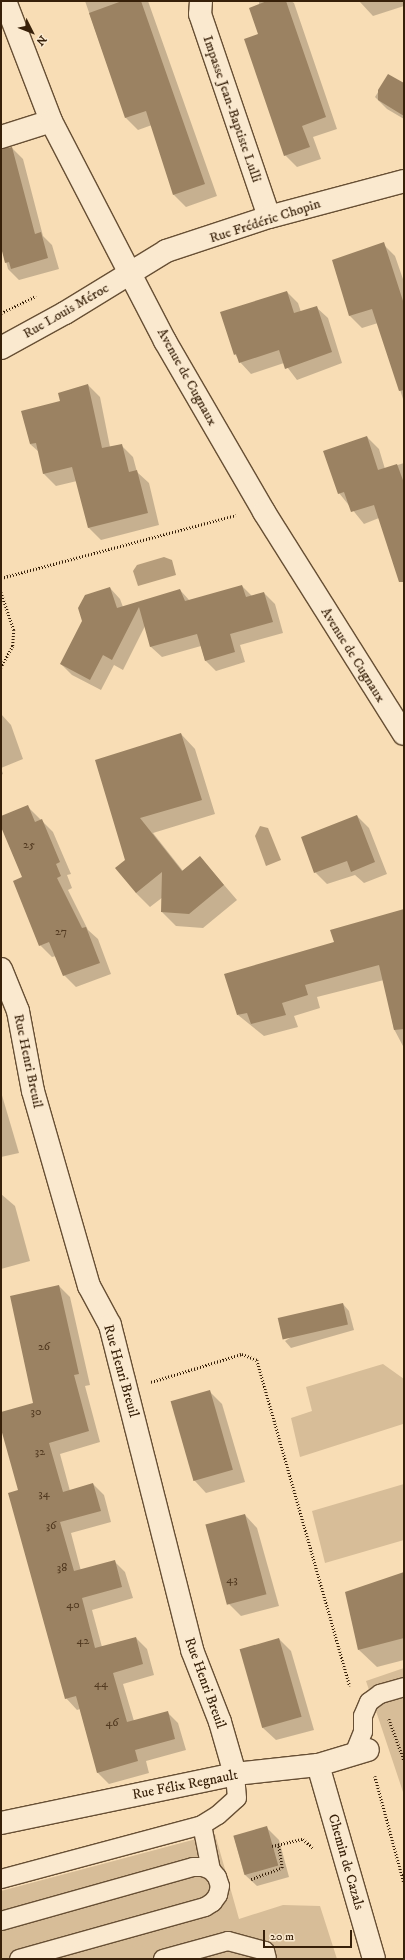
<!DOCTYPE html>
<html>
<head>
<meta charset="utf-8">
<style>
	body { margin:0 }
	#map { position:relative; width:405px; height:1960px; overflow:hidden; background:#f8ddb5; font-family:"IM FELL DW Pica",serif }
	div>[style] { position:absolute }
	.green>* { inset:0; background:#d7bd98 }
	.water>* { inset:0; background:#b69d7b }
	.shadow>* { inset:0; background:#0003 }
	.building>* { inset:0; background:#9b8262; transform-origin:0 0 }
	.path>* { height:2.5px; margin-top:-1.25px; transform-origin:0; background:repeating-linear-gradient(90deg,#372009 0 1px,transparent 0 3px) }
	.roads { filter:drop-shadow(1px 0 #674f34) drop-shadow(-1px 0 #674f34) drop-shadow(0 1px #674f34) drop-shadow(0 -1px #674f34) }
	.lane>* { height:18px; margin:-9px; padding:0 9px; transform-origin:9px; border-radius:9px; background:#fae9cf }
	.street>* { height:22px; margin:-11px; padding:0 11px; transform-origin:11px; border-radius:11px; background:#fae9cf }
	.secondary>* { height:22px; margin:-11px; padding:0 11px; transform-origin:11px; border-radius:11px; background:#fae9cf }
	span { translate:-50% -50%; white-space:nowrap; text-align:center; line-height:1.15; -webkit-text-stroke:3px #fae9cf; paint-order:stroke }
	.number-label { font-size:12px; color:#50381f }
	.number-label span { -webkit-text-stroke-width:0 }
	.street-label { font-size:14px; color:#372009 }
	.frame { position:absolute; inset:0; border:2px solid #372009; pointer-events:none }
	.north { position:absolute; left:12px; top:12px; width:40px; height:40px; -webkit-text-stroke:3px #fae9cf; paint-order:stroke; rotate:132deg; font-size:11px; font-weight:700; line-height:16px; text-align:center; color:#372009 }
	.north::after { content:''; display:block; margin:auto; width:14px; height:18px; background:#372009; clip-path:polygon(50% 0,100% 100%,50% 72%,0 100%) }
	.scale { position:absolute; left:263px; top:1930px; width:89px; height:18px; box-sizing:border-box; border:2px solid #372009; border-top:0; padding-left:5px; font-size:12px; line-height:14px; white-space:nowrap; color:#372009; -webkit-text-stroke:3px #fae9cf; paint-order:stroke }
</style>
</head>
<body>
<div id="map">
	<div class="green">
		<div style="clip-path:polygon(383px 1364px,404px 1379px,404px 1427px,403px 1424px,300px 1457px,291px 1418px,312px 1411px,306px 1387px)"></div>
		<div style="clip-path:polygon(404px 1484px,404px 1540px,325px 1563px,312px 1511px)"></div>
		<div style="clip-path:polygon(404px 1668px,404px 1795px,366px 1681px)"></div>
		<div style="clip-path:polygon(215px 1834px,239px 1919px,283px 1905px,320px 1906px,337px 1959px,1px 1959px,1px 1891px)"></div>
	</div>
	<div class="water">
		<div style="clip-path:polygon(164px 557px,172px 560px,176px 575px,138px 586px,133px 571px,137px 565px)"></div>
		<div style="clip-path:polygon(260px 826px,268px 828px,281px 860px,266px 866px,255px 836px)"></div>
	</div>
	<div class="shadow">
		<div style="clip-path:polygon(85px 1px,148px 1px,217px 196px,186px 207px,174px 195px,152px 125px,138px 130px,126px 118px)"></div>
		<div style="clip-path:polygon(259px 1px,291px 1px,294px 3px,337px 129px,313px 137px,321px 159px,297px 167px,285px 155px,260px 35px)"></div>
		<div style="clip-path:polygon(359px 1px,404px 1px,404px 6px,373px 16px)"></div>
		<div style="clip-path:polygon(388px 76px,404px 84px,404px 119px,387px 109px,375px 97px)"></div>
		<div style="clip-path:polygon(12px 148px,23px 159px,43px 236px,52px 245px,59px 269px,19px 280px,8px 269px,1px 243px,1px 150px)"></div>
		<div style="clip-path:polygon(383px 244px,395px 256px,404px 282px,404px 402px,378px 323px,362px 328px,350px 316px,333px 261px)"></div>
		<div style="clip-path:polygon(287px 292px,298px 303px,301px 312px,316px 307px,328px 318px,342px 363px,297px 380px,284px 363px,251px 374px,240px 362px,235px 354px)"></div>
		<div style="clip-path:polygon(88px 385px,100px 397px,110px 447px,121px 445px,133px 457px,137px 472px,149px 483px,159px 525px,101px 540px,89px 528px,77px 481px,56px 486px,44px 474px,39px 452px,30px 444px)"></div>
		<div style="clip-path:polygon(367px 437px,379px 449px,385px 469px,404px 463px,404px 572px,379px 518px,364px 524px,339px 493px)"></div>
		<div style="clip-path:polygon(242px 586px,252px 596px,264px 593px,275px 604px,283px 633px,240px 645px,245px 662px,216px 671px,205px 660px,201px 646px,162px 657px,151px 647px,145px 626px,123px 670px,114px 665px,101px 690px,72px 675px,61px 664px,110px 588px,120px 599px,123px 607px,180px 590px,190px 601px)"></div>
		<div style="clip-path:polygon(1px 714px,11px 725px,23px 759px,1px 768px,3px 774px,1px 775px)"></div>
		<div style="clip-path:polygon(181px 734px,195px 749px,215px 814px,153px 833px,183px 871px,200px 857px,237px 900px,203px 928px,176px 926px,162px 912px,163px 897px,150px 907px,136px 893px,96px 761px)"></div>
		<div style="clip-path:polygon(27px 806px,53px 832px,71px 874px,67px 875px,72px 888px,68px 890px,88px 930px,98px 939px,111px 974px,76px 987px,64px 975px,56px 956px,52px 957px,40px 945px,23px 878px,1px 825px,1px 817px)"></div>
		<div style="clip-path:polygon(357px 816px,369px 828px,387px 874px,364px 883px,355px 875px,327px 884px,315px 872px)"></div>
		<div style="clip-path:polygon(404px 910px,404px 1048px,394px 1029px,384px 980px,317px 997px,320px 1008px,294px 1016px,298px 1027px,264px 1036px,238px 1015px,335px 942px)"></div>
		<div style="clip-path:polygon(1px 1092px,19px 1153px,1px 1157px)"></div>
		<div style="clip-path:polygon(1px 1194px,15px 1206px,30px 1261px,1px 1269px)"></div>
		<div style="clip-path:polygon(59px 1286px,70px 1297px,90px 1385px,85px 1386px,100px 1442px,60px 1454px,70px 1491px,93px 1484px,104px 1495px,111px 1522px,71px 1533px,81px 1571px,114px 1561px,125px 1572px,133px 1598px,92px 1610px,102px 1647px,136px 1638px,147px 1649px,154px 1675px,123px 1684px,134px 1721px,167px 1712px,178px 1723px,186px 1750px,146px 1761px,149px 1773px,109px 1784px,98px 1773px,80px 1709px,77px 1710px,66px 1698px,20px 1490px,1px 1425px,1px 1413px,35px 1404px)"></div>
		<div style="clip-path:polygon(343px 1304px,349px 1311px,354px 1330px,291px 1348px,285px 1341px)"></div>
		<div style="clip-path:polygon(210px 1392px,222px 1404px,245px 1482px,206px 1493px,194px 1480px)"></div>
		<div style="clip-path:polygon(245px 1515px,257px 1528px,279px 1606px,241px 1616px,229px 1604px,207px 1526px)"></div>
		<div style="clip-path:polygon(404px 1574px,404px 1660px,377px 1667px,359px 1650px)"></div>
		<div style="clip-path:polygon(279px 1639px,291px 1651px,314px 1730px,276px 1740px,263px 1728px)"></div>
		<div style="clip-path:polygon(267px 1828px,279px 1840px,289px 1877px,257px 1886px,244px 1874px,234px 1836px)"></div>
	</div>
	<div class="building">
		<div style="clip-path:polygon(122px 1px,141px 1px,205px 184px,173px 195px,146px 111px,125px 118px,89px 13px)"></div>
		<div style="clip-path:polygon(267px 1px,286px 1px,326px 117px,302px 126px,310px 147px,284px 156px,244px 39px,258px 34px,249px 8px)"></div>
		<div style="clip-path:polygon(388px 74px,404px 83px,404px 116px,378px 100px,378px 90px)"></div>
		<div style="clip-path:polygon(12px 147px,35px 234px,41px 232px,48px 258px,11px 269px,9px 262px,5px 263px,1px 247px,1px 149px)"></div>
		<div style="clip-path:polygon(384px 242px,404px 304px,404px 390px,399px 391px,372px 309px,349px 316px,332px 260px)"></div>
		<div style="clip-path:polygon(287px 291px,294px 313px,317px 306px,332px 352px,285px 369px,279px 350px,239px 363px,236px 354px,234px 355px,220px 312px)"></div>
		<div style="clip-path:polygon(88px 384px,102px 448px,122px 444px,129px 472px,137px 470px,148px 513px,88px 528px,72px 467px,43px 474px,36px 443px,30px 444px,21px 411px,60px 401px,58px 393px)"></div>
		<div style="clip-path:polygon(367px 436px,378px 470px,397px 464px,404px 483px,404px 582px,399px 582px,374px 505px,351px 512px,344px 492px,338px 494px,323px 451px)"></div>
		<div style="clip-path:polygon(242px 585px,246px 597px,264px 592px,273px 622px,230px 634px,235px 652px,205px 661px,197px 634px,150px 647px,139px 607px,112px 660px,103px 655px,90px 680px,60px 664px,82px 621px,78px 608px,85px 595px,110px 587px,117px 608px,180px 589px,185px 601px)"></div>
		<div style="clip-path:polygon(181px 733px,202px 800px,140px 818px,182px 871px,200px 856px,224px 885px,189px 914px,161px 912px,162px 872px,136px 893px,115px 868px,125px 860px,95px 760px)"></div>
		<div style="clip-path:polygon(28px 805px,35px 822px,42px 819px,60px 862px,56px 864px,61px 876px,57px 878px,82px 928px,86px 927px,100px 963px,63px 976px,49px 942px,39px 946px,13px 881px,22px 877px,1px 827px,1px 816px)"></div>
		<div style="clip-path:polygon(357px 815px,375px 862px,351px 872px,347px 861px,314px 873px,301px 837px)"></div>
		<div style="clip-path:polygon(404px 909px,404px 1029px,394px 1030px,379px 965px,305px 985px,308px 995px,282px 1003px,286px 1015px,251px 1024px,247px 1013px,237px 1015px,224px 974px,334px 942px,330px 930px)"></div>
		<div style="clip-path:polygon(59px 1285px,79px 1374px,74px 1375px,89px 1431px,49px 1443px,63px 1492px,93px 1483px,101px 1511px,60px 1522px,74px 1571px,115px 1560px,122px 1587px,82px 1598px,95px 1648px,136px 1637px,143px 1664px,113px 1673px,127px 1722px,168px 1711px,175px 1739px,135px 1750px,138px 1761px,97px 1773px,76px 1696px,65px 1699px,8px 1493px,18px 1490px,1px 1429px,1px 1412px,33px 1403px,10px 1296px)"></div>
		<div style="left:343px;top:1303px;width:22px;height:67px;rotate:77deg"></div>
		<div style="left:210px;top:1390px;width:83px;height:41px;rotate:74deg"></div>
		<div style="left:245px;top:1514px;width:83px;height:41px;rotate:75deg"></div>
		<div style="clip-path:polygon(404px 1572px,404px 1638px,358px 1650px,345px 1592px)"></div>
		<div style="left:279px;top:1638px;width:82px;height:41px;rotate:74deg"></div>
		<div style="left:267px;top:1826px;width:41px;height:35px;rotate:74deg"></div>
	</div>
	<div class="path">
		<div style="left:1px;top:313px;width:39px;rotate:-26deg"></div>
		<div style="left:1px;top:578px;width:243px;rotate:-15deg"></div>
		<div style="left:1px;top:592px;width:40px;rotate:71.1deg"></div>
		<div style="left:14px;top:630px;width:16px;rotate:94deg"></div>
		<div style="left:13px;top:646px;width:25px;rotate:119deg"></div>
		<div style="left:151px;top:1382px;width:95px;rotate:-17.1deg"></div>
		<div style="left:242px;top:1354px;width:16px;rotate:22deg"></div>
		<div style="left:257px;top:1360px;width:339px;rotate:74.1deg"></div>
		<div style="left:389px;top:1719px;width:44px;rotate:69.9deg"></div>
		<div style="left:375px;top:1776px;width:111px;rotate:74.8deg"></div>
		<div style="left:272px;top:1846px;width:32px;rotate:-13deg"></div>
		<div style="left:303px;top:1839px;width:13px;rotate:42deg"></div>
		<div style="left:251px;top:1879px;width:33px;rotate:-20deg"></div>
		<div style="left:282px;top:1868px;width:24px;rotate:-99deg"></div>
	</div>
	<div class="roads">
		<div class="lane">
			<div style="left:354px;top:1754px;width:24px;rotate:-68deg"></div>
			<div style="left:363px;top:1732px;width:16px;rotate:-90deg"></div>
			<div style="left:363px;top:1716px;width:15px;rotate:-67deg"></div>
			<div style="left:369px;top:1702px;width:14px;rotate:-36deg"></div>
			<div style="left:380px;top:1694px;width:25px;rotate:-16deg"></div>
			<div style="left:202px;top:1825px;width:46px;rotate:78.7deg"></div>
			<div style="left:1px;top:1879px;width:208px;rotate:-15deg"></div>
			<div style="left:202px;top:1825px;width:19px;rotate:-32deg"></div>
			<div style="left:218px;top:1815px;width:25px;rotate:-42deg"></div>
			<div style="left:237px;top:1798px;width:24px;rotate:-95deg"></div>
			<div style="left:1px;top:1921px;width:199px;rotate:-15.7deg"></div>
			<div style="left:193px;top:1867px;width:10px"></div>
			<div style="left:203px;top:1867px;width:9px;rotate:21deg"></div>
			<div style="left:211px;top:1870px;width:9px;rotate:49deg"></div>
			<div style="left:217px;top:1877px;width:9px;rotate:72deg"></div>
			<div style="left:220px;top:1886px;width:9px;rotate:103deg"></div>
			<div style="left:218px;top:1895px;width:9px;rotate:126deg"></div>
			<div style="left:213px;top:1902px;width:9px;rotate:148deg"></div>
			<div style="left:205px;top:1907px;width:193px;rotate:164.4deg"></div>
			<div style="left:163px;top:1959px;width:67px;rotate:-15.5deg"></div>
			<div style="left:228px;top:1941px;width:38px;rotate:15deg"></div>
			<div style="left:265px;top:1951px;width:8px;rotate:76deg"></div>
		</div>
		<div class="street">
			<div style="left:201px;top:1px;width:13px;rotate:94deg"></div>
			<div style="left:200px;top:14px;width:214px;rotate:71.2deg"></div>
			<div style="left:1px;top:137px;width:52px;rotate:-17.7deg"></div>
			<div style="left:1px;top:348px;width:73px;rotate:-28.7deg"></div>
			<div style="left:65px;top:313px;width:119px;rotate:-31.5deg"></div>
			<div style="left:166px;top:251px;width:108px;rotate:-18.3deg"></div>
			<div style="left:269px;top:217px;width:140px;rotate:-14.9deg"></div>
			<div style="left:1px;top:969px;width:45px;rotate:68deg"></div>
			<div style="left:18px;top:1011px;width:81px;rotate:79.4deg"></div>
			<div style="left:33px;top:1091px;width:203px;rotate:74deg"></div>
			<div style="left:89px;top:1286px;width:44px;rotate:61.7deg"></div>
			<div style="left:110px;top:1325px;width:335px;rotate:75.8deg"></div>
			<div style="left:192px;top:1650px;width:77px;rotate:68.7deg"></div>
			<div style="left:220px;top:1722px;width:54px;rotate:73.9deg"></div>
			<div style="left:318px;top:1765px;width:202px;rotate:73.9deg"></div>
			<div style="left:1px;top:1823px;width:239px;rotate:-11.8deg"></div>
			<div style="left:235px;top:1774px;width:83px;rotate:-6.2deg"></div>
			<div style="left:318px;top:1765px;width:52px;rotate:-16.7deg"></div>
		</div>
		<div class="secondary">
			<div style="left:5px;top:1px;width:129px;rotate:69deg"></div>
			<div style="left:51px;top:121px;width:248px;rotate:62.6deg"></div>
			<div style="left:165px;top:341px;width:198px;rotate:59.9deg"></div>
			<div style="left:264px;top:512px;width:262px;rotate:57.8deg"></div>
		</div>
	</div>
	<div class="number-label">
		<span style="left:29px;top:845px">25</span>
		<span style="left:61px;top:932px">27</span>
		<span style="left:44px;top:1347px">26</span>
		<span style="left:36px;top:1412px">30</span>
		<span style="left:40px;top:1452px">32</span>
		<span style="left:44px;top:1494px">34</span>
		<span style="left:51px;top:1526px">36</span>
		<span style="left:62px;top:1568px">38</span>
		<span style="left:232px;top:1580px">43</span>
		<span style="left:73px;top:1605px">40</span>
		<span style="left:83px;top:1641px">42</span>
		<span style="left:101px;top:1684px">44</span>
		<span style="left:112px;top:1723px">46</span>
	</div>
	<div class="street-label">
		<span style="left:232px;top:109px;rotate:71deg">Impasse Jean-Baptiste Lulli</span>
		<span style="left:265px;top:221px;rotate:-18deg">Rue Frédéric Chopin</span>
		<span style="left:66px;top:311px;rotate:-30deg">Rue Louis Méroc</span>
		<span style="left:187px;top:377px;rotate:61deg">Avenue de Cugnaux</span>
		<span style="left:353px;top:655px;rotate:58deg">Avenue de Cugnaux</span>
		<span style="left:28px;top:1061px;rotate:78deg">Rue Henri Breuil</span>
		<span style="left:121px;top:1371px;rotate:74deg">Rue Henri Breuil</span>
		<span style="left:205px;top:1683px;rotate:70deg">Rue Henri Breuil</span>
		<span style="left:185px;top:1785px;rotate:-11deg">Rue Félix Regnault</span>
		<span style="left:346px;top:1862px;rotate:74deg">Chemin de Cazals</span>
	</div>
	<div class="frame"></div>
	<div class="north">N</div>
	<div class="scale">20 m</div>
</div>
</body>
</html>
